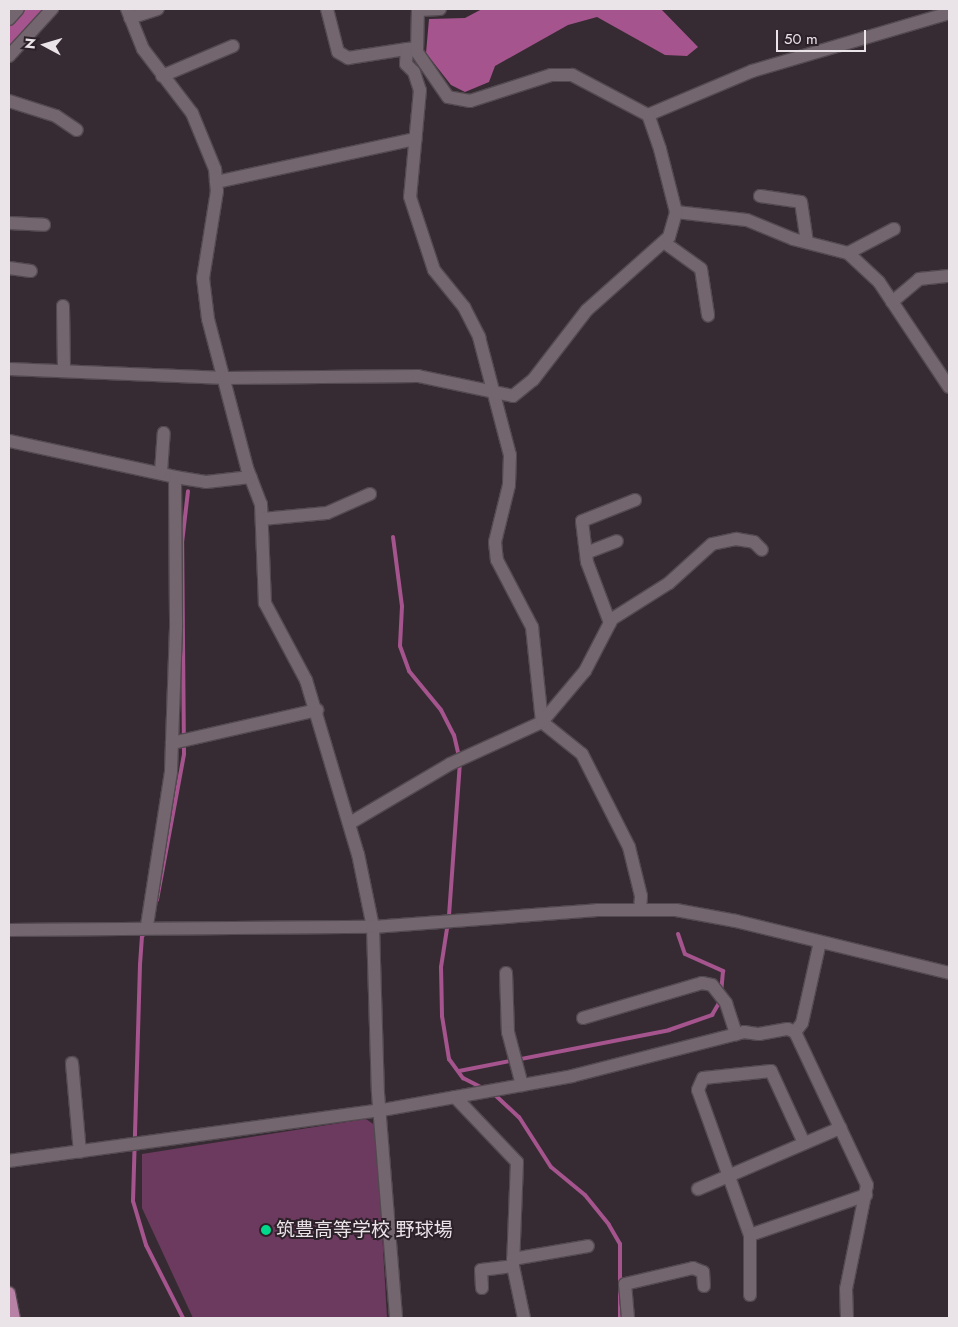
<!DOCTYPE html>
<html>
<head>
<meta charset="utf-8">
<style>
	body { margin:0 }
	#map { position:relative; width:958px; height:1327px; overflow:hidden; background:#362b32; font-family:Jost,"Noto Sans JP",sans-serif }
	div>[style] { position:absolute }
	.green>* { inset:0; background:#6c3a5e }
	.water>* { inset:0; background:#a5548e }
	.stream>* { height:4px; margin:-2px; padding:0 2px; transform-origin:2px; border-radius:2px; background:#a5548e }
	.river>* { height:21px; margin:-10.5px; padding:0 10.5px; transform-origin:10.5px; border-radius:10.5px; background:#a5548e }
	.roads { filter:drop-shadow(1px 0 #534950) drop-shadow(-1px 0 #534950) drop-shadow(0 1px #534950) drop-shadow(0 -1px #534950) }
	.minor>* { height:12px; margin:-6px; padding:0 6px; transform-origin:6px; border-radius:6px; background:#73666e }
	.major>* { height:12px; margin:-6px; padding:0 6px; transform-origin:6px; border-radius:6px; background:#b782a6 }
	.dots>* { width:14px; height:14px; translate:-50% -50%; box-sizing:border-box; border:2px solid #2c2129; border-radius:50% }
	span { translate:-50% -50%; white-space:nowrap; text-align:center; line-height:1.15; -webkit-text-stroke:4px #2c2129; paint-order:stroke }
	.poi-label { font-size:19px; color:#eae3e8 }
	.left { translate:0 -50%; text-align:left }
	.frame { position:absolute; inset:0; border:10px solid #eae3e8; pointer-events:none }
	.north { position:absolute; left:20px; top:20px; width:50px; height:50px; -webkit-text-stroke:4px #2c2129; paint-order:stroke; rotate:276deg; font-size:14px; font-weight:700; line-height:20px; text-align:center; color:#eae3e8 }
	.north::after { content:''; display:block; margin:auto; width:18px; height:22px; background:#eae3e8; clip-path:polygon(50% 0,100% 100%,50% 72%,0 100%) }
	.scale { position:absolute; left:776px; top:30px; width:90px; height:22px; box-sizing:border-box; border:2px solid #eae3e8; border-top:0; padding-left:6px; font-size:15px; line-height:18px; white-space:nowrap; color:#eae3e8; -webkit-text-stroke:4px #2c2129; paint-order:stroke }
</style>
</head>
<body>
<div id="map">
	<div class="green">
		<div style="clip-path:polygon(366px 1119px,376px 1126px,387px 1318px,193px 1318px,142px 1208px,142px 1154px)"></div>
	</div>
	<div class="water">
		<div style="clip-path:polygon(482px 9px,661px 9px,698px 47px,687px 56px,665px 55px,597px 17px,568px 25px,495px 66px,489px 82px,465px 92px,451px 85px,426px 53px,429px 19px,465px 18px)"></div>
	</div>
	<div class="stream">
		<div style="left:393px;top:537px;width:70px;rotate:82.6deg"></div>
		<div style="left:402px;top:606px;width:40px;rotate:92.9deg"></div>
		<div style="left:400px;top:646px;width:27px;rotate:70deg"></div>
		<div style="left:409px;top:671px;width:50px;rotate:50.6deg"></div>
		<div style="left:441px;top:710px;width:28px;rotate:63deg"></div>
		<div style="left:454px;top:735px;width:28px;rotate:77deg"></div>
		<div style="left:460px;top:762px;width:154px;rotate:94.1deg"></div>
		<div style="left:449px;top:916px;width:52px;rotate:98.9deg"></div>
		<div style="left:441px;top:967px;width:49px;rotate:88.8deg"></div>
		<div style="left:442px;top:1016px;width:44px;rotate:80.8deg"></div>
		<div style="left:449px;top:1059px;width:24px;rotate:54deg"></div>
		<div style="left:463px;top:1078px;width:22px;rotate:27deg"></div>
		<div style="left:157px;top:900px;width:148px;rotate:-79.5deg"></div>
		<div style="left:184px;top:754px;width:211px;rotate:-90.5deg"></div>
		<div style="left:182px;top:543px;width:52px;rotate:-83.4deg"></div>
		<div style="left:146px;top:933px;width:5px;rotate:143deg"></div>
		<div style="left:142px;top:936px;width:29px;rotate:94deg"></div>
		<div style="left:140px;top:965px;width:236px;rotate:91.7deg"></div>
		<div style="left:133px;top:1201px;width:46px;rotate:73.5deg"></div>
		<div style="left:146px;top:1245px;width:82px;rotate:63.1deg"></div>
		<div style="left:678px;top:934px;width:21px;rotate:71deg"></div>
		<div style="left:685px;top:954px;width:42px;rotate:24.1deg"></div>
		<div style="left:723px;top:971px;width:21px;rotate:95deg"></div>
		<div style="left:459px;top:1071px;width:214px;rotate:-11deg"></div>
		<div style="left:669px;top:1030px;width:46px;rotate:-19.2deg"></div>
		<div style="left:712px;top:1015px;width:16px;rotate:-60deg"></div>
		<div style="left:494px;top:1094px;width:34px;rotate:43deg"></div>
		<div style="left:519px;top:1117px;width:59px;rotate:57.4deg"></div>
		<div style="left:551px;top:1167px;width:44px;rotate:39.5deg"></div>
		<div style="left:585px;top:1195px;width:38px;rotate:51deg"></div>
		<div style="left:609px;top:1225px;width:22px;rotate:60deg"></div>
		<div style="left:620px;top:1244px;width:74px;rotate:90deg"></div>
	</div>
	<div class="river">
		<div style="left:9px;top:40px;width:42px;rotate:-46.9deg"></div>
	</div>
	<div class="roads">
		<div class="minor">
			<div style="left:127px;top:9px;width:43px;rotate:68.2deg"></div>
			<div style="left:143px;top:49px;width:81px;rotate:52.6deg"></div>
			<div style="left:192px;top:113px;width:61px;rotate:67.7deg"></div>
			<div style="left:215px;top:169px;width:22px;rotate:85deg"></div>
			<div style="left:217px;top:191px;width:88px;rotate:99.1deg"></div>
			<div style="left:203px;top:278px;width:41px;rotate:83deg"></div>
			<div style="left:208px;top:319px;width:154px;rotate:75.3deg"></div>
			<div style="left:247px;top:468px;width:39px;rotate:69deg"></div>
			<div style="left:261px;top:504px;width:99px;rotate:87.7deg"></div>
			<div style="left:265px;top:603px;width:87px;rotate:62deg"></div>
			<div style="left:306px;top:680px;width:182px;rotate:73.4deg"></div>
			<div style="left:358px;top:854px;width:75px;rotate:78.4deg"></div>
			<div style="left:373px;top:927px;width:166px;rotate:88.3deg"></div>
			<div style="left:378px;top:1093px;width:226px;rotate:85.4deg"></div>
			<div style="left:327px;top:9px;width:44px;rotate:75.7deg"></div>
			<div style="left:338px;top:52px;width:12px;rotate:31deg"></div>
			<div style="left:348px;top:58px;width:60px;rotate:-8.7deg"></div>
			<div style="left:419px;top:10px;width:21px;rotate:-3deg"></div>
			<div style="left:130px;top:18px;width:29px;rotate:-18deg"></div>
			<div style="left:9px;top:19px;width:13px;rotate:-48deg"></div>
			<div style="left:417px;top:48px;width:10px;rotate:174deg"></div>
			<div style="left:407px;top:49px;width:15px;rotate:94deg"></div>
			<div style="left:406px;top:64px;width:11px;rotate:45deg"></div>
			<div style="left:414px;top:72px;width:19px;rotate:72deg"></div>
			<div style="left:420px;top:90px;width:107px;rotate:95.3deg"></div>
			<div style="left:410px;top:197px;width:77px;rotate:71.8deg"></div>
			<div style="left:434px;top:270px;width:48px;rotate:51deg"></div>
			<div style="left:464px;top:307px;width:34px;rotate:63deg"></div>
			<div style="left:479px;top:337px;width:122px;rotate:75.3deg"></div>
			<div style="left:510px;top:455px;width:30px;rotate:92deg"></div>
			<div style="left:509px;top:485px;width:59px;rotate:103.8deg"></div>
			<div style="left:495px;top:542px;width:18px;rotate:84deg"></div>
			<div style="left:497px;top:560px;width:76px;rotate:62.4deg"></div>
			<div style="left:532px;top:627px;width:96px;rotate:84deg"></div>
			<div style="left:542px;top:722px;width:51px;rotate:38.7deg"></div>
			<div style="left:582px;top:754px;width:104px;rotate:63.2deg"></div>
			<div style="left:629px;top:847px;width:50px;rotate:76.2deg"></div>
			<div style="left:641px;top:896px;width:13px;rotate:94deg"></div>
			<div style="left:9px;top:56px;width:64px;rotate:-47.5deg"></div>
			<div style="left:162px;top:76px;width:77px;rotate:-22.9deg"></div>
			<div style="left:9px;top:101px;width:49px;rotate:17.7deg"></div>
			<div style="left:56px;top:116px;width:25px;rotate:34deg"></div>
			<div style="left:648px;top:115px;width:113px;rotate:-22.9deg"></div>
			<div style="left:752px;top:71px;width:205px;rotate:-16.4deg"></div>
			<div style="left:216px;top:182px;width:204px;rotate:-12.2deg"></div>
			<div style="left:760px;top:196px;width:41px;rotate:8.3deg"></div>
			<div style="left:801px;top:202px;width:40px;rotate:81.5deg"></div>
			<div style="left:676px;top:212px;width:71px;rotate:6.4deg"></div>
			<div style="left:747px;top:220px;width:50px;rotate:22.4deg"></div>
			<div style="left:793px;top:239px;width:57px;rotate:14.3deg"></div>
			<div style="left:848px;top:253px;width:42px;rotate:43.1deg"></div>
			<div style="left:879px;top:282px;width:126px;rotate:56.3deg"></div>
			<div style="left:9px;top:223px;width:35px;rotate:3deg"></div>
			<div style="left:665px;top:243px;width:44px;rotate:35.8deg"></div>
			<div style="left:701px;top:269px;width:47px;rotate:81.3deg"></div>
			<div style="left:848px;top:253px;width:52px;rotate:-27.6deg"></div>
			<div style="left:9px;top:268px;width:22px;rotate:8deg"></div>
			<div style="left:892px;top:302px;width:35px;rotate:-40deg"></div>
			<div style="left:919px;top:279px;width:30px;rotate:-6deg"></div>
			<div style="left:63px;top:306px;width:65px;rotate:89.1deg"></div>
			<div style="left:9px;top:369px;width:217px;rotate:2.4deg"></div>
			<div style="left:226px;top:378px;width:192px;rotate:-0.6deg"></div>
			<div style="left:418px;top:376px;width:97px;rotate:11.9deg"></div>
			<div style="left:513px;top:396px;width:26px;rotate:-39deg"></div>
			<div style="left:533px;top:380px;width:88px;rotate:-52.4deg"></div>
			<div style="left:587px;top:310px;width:110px;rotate:-41.7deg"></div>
			<div style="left:669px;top:237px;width:26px;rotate:-74deg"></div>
			<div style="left:676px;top:212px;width:65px;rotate:-104.3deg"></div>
			<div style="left:660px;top:149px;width:36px;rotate:-109deg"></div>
			<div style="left:648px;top:115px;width:86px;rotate:-152.2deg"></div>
			<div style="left:572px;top:75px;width:21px;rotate:180deg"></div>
			<div style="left:551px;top:75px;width:85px;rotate:162.2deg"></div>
			<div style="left:470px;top:101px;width:22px;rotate:-170deg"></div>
			<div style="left:448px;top:97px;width:55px;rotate:-124.6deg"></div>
			<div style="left:417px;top:52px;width:43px;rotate:-88.7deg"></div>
			<div style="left:9px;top:441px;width:170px;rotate:12.2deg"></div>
			<div style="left:175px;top:477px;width:151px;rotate:89.6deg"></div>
			<div style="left:176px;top:628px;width:144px;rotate:92deg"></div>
			<div style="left:171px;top:772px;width:156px;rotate:98.9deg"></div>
			<div style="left:161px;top:472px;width:39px;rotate:-86deg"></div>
			<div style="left:175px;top:477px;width:31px;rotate:9deg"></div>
			<div style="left:206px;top:482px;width:45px;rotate:-6.3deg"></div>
			<div style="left:262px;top:519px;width:65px;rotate:-5.3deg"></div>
			<div style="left:327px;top:513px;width:47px;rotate:-23.8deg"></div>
			<div style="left:586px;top:553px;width:33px;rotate:-21deg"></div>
			<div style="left:610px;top:623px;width:65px;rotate:-110.7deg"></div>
			<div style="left:587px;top:562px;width:41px;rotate:-97deg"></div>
			<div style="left:582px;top:521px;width:57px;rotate:-21.6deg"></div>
			<div style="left:172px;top:743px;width:149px;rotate:-12.8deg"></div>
			<div style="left:350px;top:823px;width:116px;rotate:-30.5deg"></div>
			<div style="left:450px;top:764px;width:101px;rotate:-24.5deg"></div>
			<div style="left:542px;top:722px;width:67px;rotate:-49.9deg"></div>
			<div style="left:585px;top:671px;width:59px;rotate:-62.6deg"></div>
			<div style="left:612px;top:619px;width:67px;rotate:-32.3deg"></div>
			<div style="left:669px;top:583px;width:58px;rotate:-42.2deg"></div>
			<div style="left:712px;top:544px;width:25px;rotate:-12deg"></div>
			<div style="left:736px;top:539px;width:18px;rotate:9deg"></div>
			<div style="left:754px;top:542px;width:11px;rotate:45deg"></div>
			<div style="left:9px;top:930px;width:364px;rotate:-0.5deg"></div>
			<div style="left:373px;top:927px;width:225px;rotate:-4.3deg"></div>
			<div style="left:597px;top:910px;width:79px"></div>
			<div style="left:676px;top:910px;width:61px;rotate:10.4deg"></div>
			<div style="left:736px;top:921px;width:219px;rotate:13.7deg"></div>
			<div style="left:506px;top:973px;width:59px;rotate:88.1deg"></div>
			<div style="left:508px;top:1032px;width:55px;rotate:75.2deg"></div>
			<div style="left:583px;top:1018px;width:124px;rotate:-16.4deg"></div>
			<div style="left:702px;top:983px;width:10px;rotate:11deg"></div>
			<div style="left:712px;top:985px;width:23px;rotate:52deg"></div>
			<div style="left:726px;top:1003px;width:33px;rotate:72deg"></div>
			<div style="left:795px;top:1032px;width:11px;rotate:-52deg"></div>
			<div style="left:802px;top:1023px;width:83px;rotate:-77.5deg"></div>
			<div style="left:72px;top:1063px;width:89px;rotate:84.9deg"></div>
			<div style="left:455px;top:1097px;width:90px;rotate:46.4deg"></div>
			<div style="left:517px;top:1162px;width:104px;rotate:92.2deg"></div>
			<div style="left:513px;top:1266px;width:53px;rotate:78.1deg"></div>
			<div style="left:804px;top:1143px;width:79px;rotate:-114.6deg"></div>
			<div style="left:771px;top:1071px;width:68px;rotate:174.1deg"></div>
			<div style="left:703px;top:1078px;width:13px;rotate:113deg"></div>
			<div style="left:698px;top:1090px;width:154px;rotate:70.3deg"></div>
			<div style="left:750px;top:1235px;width:123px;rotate:-19deg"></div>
			<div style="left:9px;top:1161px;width:376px;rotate:-7.8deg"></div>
			<div style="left:382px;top:1110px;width:193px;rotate:-10.1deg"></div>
			<div style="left:572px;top:1076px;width:178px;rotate:-14.3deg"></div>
			<div style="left:744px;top:1032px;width:15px;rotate:8deg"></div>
			<div style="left:759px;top:1034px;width:29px;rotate:-10deg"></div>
			<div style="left:788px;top:1029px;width:8px;rotate:23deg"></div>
			<div style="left:795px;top:1032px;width:169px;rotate:64.8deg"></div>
			<div style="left:867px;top:1185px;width:106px;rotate:101.4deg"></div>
			<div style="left:846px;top:1289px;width:29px;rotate:88deg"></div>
			<div style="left:698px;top:1189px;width:155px;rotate:-23.2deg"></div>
			<div style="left:750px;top:1235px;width:60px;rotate:90deg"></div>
			<div style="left:513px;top:1259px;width:76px;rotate:-9.8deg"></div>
			<div style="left:482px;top:1288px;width:18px;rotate:-93deg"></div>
			<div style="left:481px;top:1270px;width:32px;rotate:-7deg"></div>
			<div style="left:628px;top:1318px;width:34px;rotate:-95deg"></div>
			<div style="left:625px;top:1284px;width:70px;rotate:-13.2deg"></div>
			<div style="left:693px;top:1268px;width:11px;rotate:22deg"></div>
			<div style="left:703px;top:1272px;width:14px;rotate:86deg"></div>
		</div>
		<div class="major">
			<div style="left:9px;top:1293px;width:25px;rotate:79deg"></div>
		</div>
	</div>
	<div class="dots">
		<div style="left:266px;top:1230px;background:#00d98c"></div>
	</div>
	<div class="poi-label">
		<span class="left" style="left:276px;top:1230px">筑豊高等学校 野球場</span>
	</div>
	<div class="frame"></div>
	<div class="north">N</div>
	<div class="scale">50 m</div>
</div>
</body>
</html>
